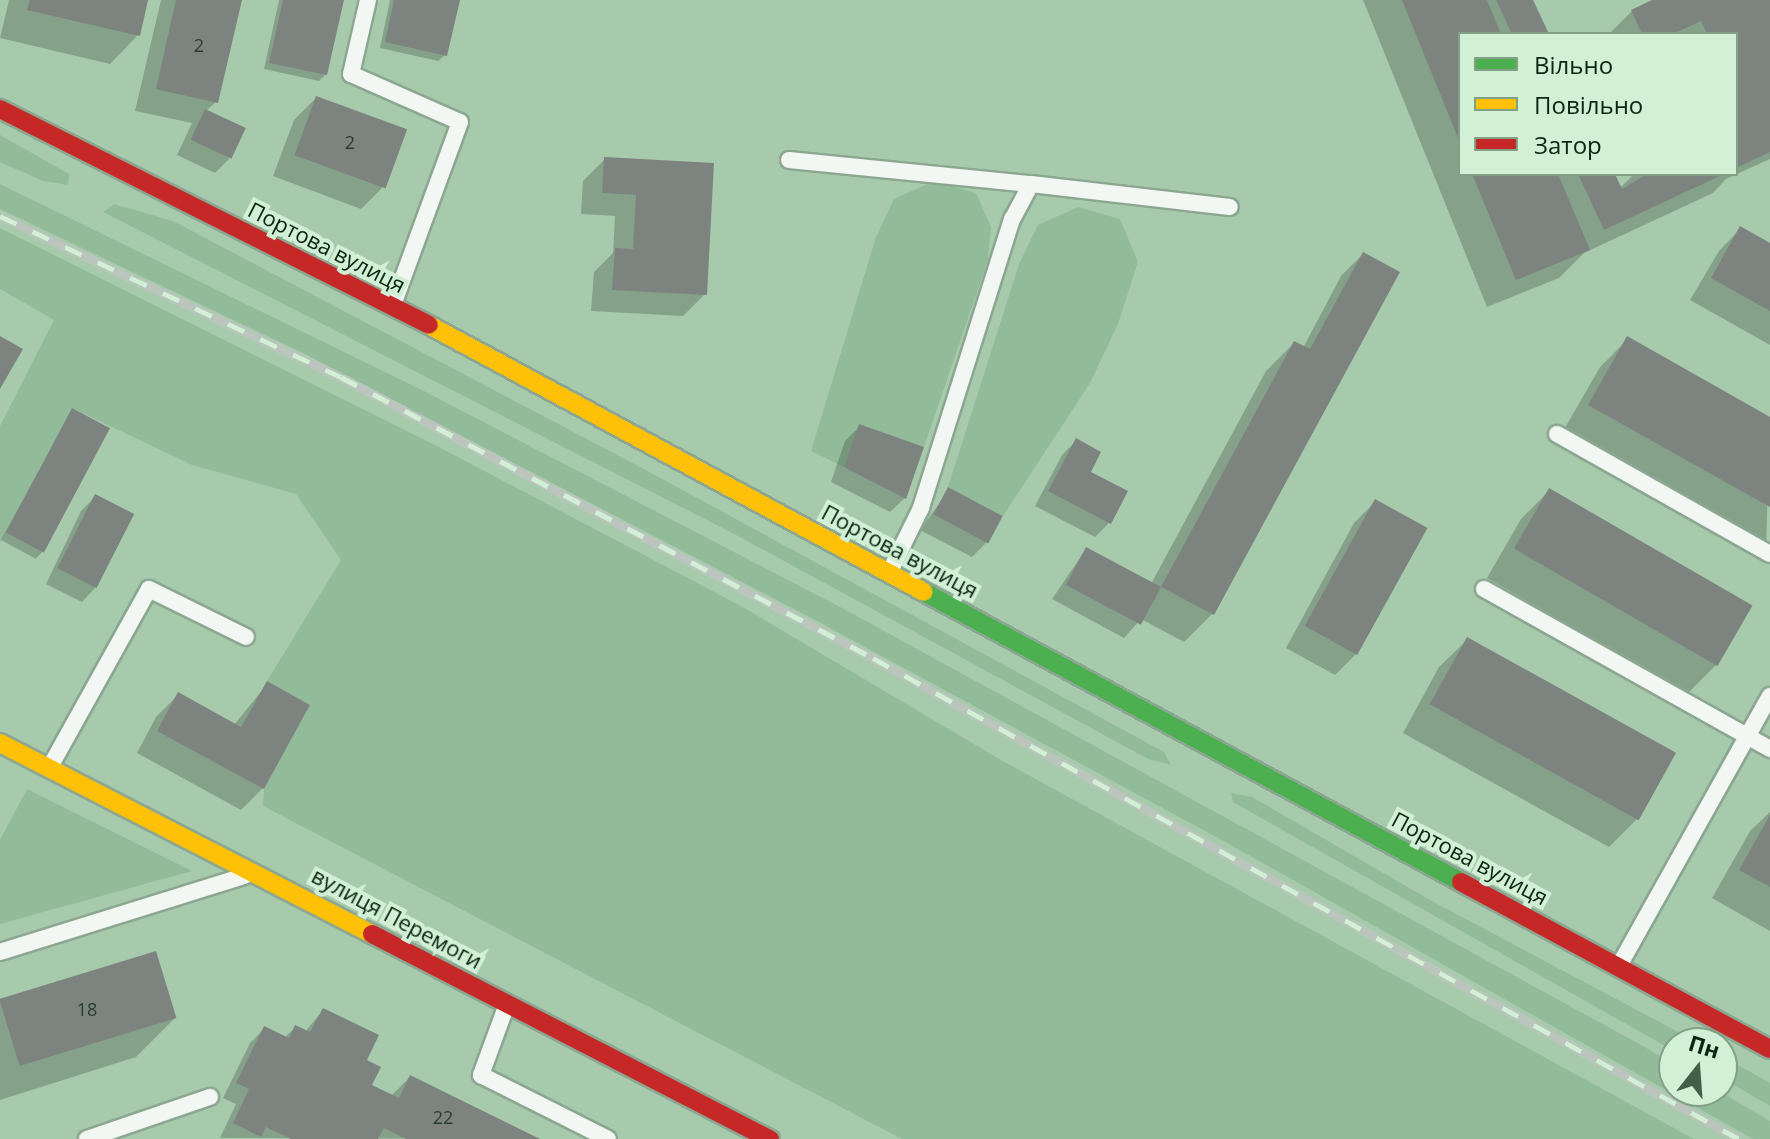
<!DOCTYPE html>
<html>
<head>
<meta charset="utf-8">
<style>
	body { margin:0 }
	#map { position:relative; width:1770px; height:1139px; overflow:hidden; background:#a7caad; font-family:"Open Sans",sans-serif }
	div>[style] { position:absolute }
	.green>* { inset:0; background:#92bc99 }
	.shadow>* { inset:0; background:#0003 }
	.building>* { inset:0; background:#7d847f; transform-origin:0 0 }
	.roads { filter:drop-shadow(2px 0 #8ca791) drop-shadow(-2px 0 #8ca791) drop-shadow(0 2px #8ca791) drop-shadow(0 -2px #8ca791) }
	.lane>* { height:16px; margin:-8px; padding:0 8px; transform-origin:8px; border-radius:8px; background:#f2f7f3 }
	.fast>* { height:18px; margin:-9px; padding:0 9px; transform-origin:9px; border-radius:9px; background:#4caf50 }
	.slow>* { height:18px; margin:-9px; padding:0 9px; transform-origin:9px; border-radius:9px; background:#ffc107 }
	.jam>* { height:18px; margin:-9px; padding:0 9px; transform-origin:9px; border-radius:9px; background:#c62828 }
	.rail>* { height:9px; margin-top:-4.5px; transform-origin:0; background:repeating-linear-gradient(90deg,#d1f0d5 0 18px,#bbc5bd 0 36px); box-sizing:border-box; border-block:2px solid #bbc5bd }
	span { translate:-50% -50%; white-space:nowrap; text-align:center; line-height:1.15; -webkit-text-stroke:8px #d1f0d5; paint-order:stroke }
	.number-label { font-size:18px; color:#283d2d }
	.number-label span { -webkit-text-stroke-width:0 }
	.street-label { font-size:22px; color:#0c2512 }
	.legend { position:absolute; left:1458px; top:32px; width:280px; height:144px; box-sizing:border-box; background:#d1f0d5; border:2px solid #829f87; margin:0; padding:10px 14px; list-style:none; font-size:24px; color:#0c2512 }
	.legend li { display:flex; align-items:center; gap:16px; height:40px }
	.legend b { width:40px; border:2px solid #829f87 }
	.north { position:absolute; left:1658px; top:1027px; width:80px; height:80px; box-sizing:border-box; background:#d1f0d5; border:2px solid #829f87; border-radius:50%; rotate:17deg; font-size:22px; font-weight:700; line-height:32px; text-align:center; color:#0c2512 }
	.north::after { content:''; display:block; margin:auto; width:28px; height:36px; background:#425f48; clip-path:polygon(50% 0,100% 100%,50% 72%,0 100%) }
</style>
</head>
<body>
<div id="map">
	<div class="green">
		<div style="clip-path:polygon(0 135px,69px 174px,68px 185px,43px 181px,0 162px)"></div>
		<div style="clip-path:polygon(934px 181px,976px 193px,991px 227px,988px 260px,924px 447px,859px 425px,844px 467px,811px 451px,876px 237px,894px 199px)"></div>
		<div style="clip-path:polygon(0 184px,422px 390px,844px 609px,1643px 1046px,1674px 1065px,1674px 1091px,1719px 1091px,1770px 1121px,1770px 1139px,1753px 1139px,1229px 844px,815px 620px,305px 354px,0 209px)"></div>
		<div style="clip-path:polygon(114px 204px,173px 221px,644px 469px,1164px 752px,1171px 765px,1148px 759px,738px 536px,103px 212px)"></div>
		<div style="clip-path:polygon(1078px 207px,1120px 219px,1138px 262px,1118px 324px,1090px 383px,1003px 516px,948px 487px,1019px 264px,1038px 225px)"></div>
		<div style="clip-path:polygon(0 228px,437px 446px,741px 606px,1001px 760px,1694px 1139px,902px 1139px,263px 806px,264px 789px,310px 705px,267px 681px,341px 560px,296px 494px,192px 465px,72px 408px,0 543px,0 426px,54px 320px,0 289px)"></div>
		<div style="clip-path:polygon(27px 789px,192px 871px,0 924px,0 840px)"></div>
		<div style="clip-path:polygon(1231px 793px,1252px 797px,1432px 901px,1699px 1043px,1674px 1043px,1674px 1051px,1233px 802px)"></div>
		<div style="clip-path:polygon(1722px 1056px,1770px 1083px,1770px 1106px,1722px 1078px)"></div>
	</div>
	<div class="shadow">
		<div style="clip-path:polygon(9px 0,146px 0,138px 35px,110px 64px,0 38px)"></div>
		<div style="clip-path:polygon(161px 0,239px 0,216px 102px,206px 111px,229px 159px,215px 173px,177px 155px,192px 123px,135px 111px)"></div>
		<div style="clip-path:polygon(279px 0,342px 0,326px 74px,319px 81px,264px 69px)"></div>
		<div style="clip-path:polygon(390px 0,457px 0,445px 55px,438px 61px,380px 48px)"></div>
		<div style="clip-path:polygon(1363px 0,1531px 0,1547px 34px,1460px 34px,1460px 174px,1613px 174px,1620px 188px,1634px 174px,1736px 174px,1736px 34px,1609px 34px,1632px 11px,1654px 0,1770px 0,1770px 159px,1726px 179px,1713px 193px,1584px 253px,1559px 278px,1487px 307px)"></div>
		<div style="clip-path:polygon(316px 98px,383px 187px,361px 209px,273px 176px,294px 120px)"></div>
		<div style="clip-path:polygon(605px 159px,712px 165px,705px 294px,683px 316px,591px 311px,594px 272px,613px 253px,615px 216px,581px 214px,583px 181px)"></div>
		<div style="clip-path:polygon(1740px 229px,1770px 246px,1770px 345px,1690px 300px,1719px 251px)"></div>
		<div style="clip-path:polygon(1363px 254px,1397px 273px,1212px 614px,1184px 642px,1141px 619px,1124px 638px,1052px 599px,1086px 549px,1151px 584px,1266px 371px,1294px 343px,1303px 348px,1341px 276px)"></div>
		<div style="clip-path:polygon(1628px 339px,1770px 419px,1766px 548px,1562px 433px,1600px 367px)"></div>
		<div style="clip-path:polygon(72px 410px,42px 552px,36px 559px,1px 540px)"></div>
		<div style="clip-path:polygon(859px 427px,905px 498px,890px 512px,831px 482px,845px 441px)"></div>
		<div style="clip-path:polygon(1076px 441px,1109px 523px,1095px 537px,1035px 506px,1062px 455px)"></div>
		<div style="clip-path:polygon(949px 490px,986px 543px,972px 557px,920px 530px)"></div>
		<div style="clip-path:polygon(1549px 491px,1750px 606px,1716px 665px,1688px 693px,1487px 578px,1521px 519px)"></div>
		<div style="clip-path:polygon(95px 497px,131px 514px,96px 587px,82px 602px,46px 584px,81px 511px)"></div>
		<div style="clip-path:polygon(1376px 501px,1357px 653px,1335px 675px,1286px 648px,1354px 523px)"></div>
		<div style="clip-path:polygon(1468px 639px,1638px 818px,1609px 847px,1403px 733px,1439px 667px)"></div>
		<div style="clip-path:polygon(267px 684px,263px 788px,241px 810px,137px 753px,156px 717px,178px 695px,234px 725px)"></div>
		<div style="clip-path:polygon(1770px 812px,1770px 931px,1712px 898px,1750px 831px)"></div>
		<div style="clip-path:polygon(0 1002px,175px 1018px,136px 1057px,0 1100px)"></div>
		<div style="clip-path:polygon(323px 1010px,364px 1061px,370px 1086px,391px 1096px,410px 1077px,536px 1139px,220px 1138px,236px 1104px,223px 1098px,250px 1043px,264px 1029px,284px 1038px,296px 1027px,305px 1032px)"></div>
	</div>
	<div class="building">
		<div style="clip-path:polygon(30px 0,148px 0,140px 36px,27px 10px)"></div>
		<div style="clip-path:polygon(176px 0,242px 0,218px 103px,156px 89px)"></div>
		<div style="clip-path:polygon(283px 0,344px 0,327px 75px,269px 63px)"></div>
		<div style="clip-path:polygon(394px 0,460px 0,447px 56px,385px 42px)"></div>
		<div style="clip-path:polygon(1402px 0,1487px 0,1501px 34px,1460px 34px,1460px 143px)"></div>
		<div style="clip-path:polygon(1496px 0,1533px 0,1549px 34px,1512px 34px)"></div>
		<div style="clip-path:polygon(1652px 0,1770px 0,1770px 152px,1736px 168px,1736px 34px,1707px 34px,1701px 21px,1673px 34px,1642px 34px,1631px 10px)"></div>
		<div style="left:316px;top:96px;width:97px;height:63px;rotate:20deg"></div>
		<div style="left:205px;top:109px;width:45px;height:34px;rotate:25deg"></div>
		<div style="clip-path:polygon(604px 157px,714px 163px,707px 295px,612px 290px,615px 248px,633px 249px,636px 195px,602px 193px)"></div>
		<div style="clip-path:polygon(1472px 174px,1558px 174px,1590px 250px,1516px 280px)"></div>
		<div style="clip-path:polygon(1578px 174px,1615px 174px,1622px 189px,1647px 174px,1724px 174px,1604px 230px)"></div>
		<div style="clip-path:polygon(1740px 226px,1770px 243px,1770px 311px,1711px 278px)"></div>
		<div style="clip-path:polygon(1363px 252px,1400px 272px,1214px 615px,1161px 587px,1294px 341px,1310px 349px)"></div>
		<div style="clip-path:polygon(0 336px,23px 349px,0 389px)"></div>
		<div style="clip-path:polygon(1627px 336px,1770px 417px,1770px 507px,1588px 405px)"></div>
		<div style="left:72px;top:408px;width:43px;height:141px;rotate:28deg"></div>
		<div style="clip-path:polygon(859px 424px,924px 447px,906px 499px,844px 467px)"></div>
		<div style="clip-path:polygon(1076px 438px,1101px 452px,1091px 472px,1128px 491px,1111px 524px,1048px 491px)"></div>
		<div style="left:948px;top:487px;width:62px;height:31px;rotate:28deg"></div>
		<div style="left:1549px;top:488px;width:235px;height:70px;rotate:30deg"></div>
		<div style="left:95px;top:494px;width:44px;height:83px;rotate:27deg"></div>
		<div style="left:1375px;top:499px;width:60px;height:145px;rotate:29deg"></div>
		<div style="left:1086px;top:547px;width:85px;height:43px;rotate:28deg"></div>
		<div style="left:1467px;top:637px;width:239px;height:77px;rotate:29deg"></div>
		<div style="clip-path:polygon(267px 681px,310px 705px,264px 789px,157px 731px,178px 692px,241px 727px)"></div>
		<div style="clip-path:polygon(1770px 815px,1770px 887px,1739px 870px)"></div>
		<div style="left:156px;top:951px;width:70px;height:164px;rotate:73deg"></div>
		<div style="clip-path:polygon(323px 1008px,379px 1035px,367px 1060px,381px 1067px,372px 1085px,399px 1098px,410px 1075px,540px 1139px,406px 1139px,384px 1128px,378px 1139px,291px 1139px,266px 1127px,261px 1137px,233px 1123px,249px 1089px,236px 1083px,264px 1026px,289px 1038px,295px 1025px,310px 1032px)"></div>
	</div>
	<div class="roads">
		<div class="lane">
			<div style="left:368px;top:0;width:76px;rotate:102.9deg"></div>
			<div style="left:351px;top:74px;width:119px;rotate:23.8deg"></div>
			<div style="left:460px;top:122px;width:195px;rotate:110.1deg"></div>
			<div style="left:789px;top:160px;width:243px;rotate:5.7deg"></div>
			<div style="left:1031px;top:184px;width:40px;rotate:118deg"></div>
			<div style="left:1012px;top:219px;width:303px;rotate:107.5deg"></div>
			<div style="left:921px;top:508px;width:70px;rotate:116.2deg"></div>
			<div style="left:1031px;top:184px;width:200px;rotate:6.6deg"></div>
			<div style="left:1557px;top:434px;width:244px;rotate:29.4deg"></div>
			<div style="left:1484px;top:589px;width:328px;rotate:29.2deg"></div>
			<div style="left:51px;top:765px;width:201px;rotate:-60.9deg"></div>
			<div style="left:149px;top:589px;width:108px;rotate:26.3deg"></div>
			<div style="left:0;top:952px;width:256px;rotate:-17.3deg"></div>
			<div style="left:1620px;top:964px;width:307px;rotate:-60.8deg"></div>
			<div style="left:507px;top:1004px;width:76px;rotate:110.1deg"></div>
			<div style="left:481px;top:1075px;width:142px;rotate:26.7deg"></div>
			<div style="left:87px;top:1139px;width:130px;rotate:-18.9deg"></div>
		</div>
		<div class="fast">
			<div style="left:924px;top:592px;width:610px;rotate:28.37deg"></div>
		</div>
		<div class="slow">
			<div style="left:429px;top:325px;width:562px;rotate:28.34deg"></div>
			<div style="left:0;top:743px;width:418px;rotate:27.2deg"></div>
		</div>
		<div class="jam">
			<div style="left:0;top:109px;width:480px;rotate:26.7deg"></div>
			<div style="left:1461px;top:882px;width:351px;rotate:28.4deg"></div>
			<div style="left:372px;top:934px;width:448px;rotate:27.3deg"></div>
		</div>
	</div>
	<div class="rail">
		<div style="left:0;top:216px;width:377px;rotate:25.3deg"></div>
		<div style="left:341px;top:377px;width:602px;rotate:27.84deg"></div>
		<div style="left:873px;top:658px;width:991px;rotate:29.05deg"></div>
	</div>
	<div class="number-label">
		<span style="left:199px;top:45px">2</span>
		<span style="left:350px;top:142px">2</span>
		<span style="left:87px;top:1009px">18</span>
		<span style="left:443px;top:1117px">22</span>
	</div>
	<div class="street-label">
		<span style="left:327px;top:247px;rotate:27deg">Портова вулиця</span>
		<span style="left:900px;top:551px;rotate:28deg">Портова вулиця</span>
		<span style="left:1470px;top:858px;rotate:28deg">Портова вулиця</span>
		<span style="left:397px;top:918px;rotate:28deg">вулиця Перемоги</span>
	</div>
	<ul class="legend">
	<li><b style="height:10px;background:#4caf50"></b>Вільно</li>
	<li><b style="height:10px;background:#ffc107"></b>Повільно</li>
	<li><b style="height:10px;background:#c62828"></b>Затор</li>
	</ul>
	<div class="north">Пн</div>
</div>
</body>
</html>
